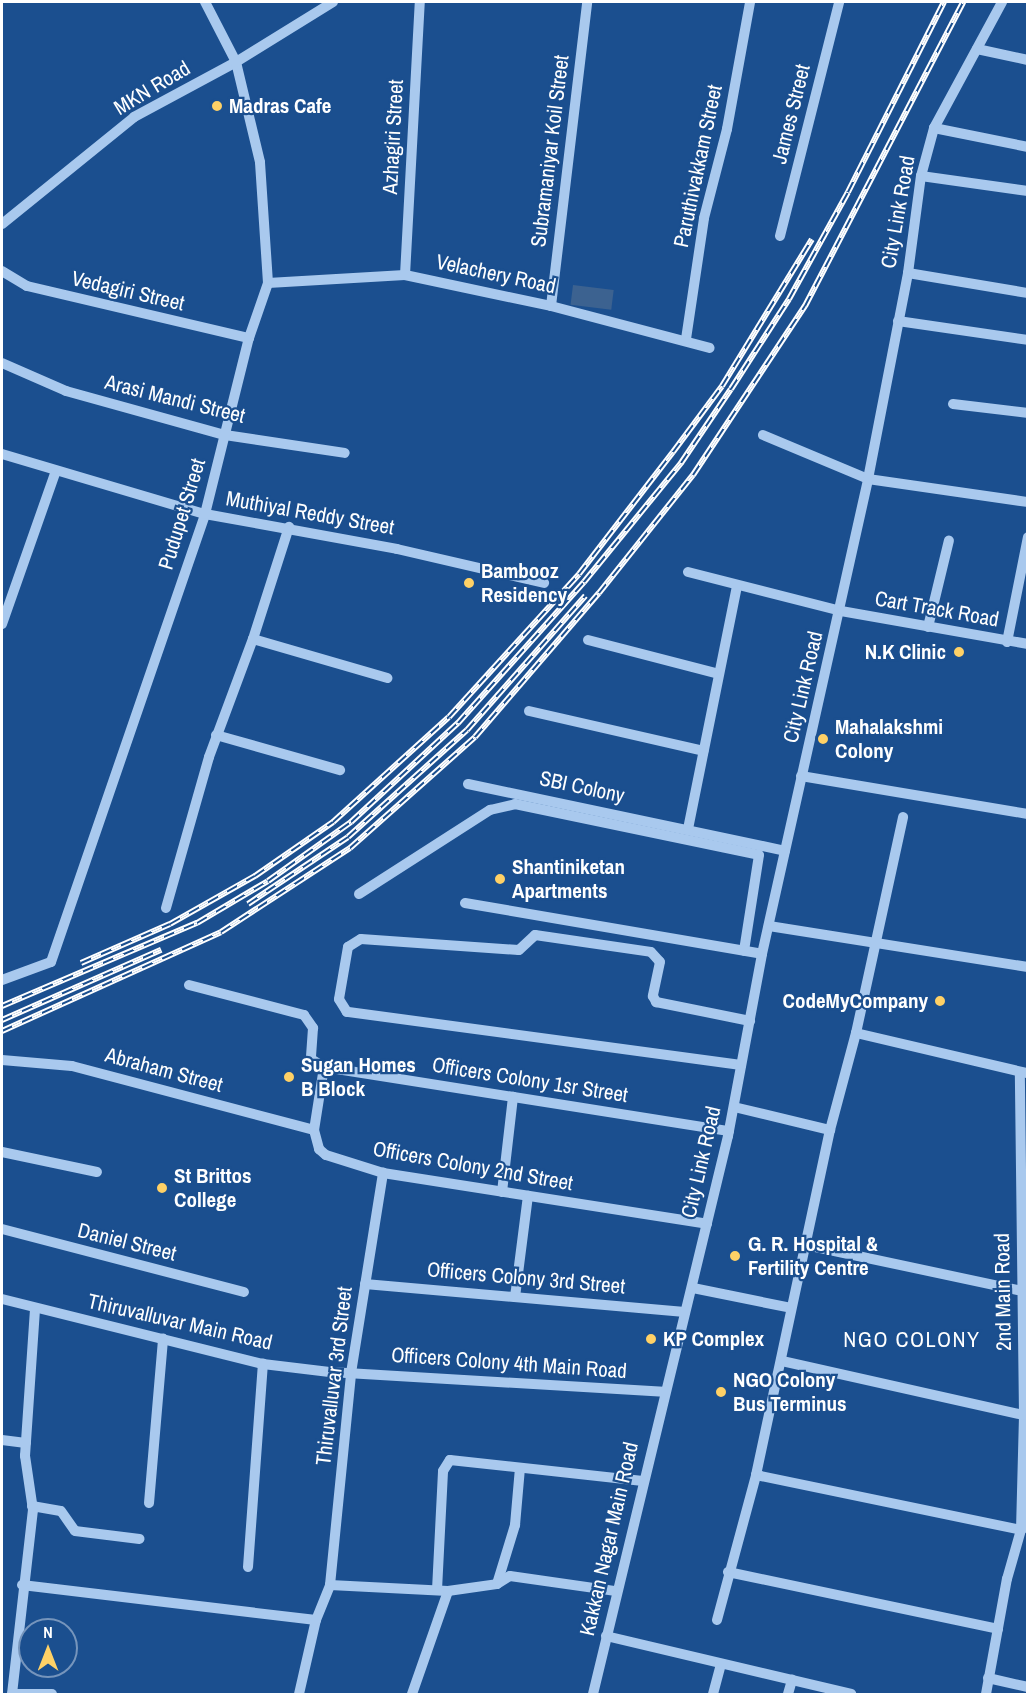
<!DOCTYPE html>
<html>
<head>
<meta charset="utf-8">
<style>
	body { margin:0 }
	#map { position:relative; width:1029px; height:1696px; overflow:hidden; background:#1b4f8f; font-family:"Archivo Narrow",sans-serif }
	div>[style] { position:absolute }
	.water>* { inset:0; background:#3c6290; transform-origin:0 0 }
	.minor>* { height:10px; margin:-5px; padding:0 5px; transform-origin:5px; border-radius:5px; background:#a9c9ee }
	.rail>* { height:6px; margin-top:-3px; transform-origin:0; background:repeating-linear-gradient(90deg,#1b4f8f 0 11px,#fff 0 22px); box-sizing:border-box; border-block:2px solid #fff }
	.dots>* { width:16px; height:16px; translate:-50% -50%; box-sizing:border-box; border:3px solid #1b4f8f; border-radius:50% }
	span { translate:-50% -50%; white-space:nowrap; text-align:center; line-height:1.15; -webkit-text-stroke:4.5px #1b4f8f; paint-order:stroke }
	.street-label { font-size:21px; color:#fff }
	.poi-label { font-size:21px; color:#fff; font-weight:700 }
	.left { translate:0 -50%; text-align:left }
	.right { translate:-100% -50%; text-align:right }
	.neighbourhood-label { font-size:22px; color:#fff; letter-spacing:1.5px }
	.frame { position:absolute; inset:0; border:3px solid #fff; pointer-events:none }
	.north { position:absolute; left:18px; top:1618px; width:60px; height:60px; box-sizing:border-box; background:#1b4f8f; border:2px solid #7695bc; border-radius:50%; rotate:0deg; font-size:16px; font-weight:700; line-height:24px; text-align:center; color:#fff }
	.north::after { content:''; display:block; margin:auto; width:21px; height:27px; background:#ffd166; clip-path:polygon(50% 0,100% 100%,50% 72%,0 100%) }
</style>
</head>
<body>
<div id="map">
	<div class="water">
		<div style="left:573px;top:285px;width:41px;height:20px;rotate:7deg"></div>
	</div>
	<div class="minor">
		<div style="left:977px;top:49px;width:52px;rotate:12.2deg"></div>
		<div style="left:934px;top:128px;width:96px;rotate:11.4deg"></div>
		<div style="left:921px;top:176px;width:108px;rotate:8deg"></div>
		<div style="left:2px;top:224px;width:170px;rotate:-39deg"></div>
		<div style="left:134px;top:117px;width:116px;rotate:-28.3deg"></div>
		<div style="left:236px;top:62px;width:114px;rotate:-31.7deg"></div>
		<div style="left:780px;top:236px;width:241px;rotate:-75.8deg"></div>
		<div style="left:2px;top:271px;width:29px;rotate:31deg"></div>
		<div style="left:27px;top:286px;width:228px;rotate:13.2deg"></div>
		<div style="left:908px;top:273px;width:122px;rotate:9.5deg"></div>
		<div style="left:405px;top:275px;width:273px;rotate:-86.9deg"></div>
		<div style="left:268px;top:283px;width:137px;rotate:-3.3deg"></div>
		<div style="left:405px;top:275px;width:149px;rotate:12deg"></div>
		<div style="left:551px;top:306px;width:164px;rotate:14.8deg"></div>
		<div style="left:551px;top:306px;width:306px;rotate:-83.2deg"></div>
		<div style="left:898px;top:321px;width:131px;rotate:8.3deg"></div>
		<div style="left:686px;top:339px;width:122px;rotate:-81.5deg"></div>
		<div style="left:704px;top:218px;width:92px;rotate:-75.5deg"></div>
		<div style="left:727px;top:129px;width:129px;rotate:-79.7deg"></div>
		<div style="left:2px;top:363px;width:70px;rotate:23.6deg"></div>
		<div style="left:66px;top:391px;width:165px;rotate:15.5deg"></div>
		<div style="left:225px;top:435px;width:121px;rotate:8.5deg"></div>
		<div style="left:953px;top:404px;width:76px;rotate:6.8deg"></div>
		<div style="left:763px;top:435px;width:114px;rotate:22.7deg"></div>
		<div style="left:868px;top:479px;width:162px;rotate:8.2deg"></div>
		<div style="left:2px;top:454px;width:212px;rotate:16.5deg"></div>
		<div style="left:205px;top:514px;width:195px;rotate:10.3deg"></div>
		<div style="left:397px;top:549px;width:151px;rotate:13deg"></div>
		<div style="left:688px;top:572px;width:158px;rotate:14.3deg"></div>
		<div style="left:841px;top:611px;width:190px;rotate:10deg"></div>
		<div style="left:2px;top:624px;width:162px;rotate:-70.6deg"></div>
		<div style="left:928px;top:627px;width:89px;rotate:-76.4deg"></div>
		<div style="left:253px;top:639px;width:140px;rotate:16.2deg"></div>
		<div style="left:588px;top:640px;width:135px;rotate:14.5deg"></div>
		<div style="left:1007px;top:642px;width:107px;rotate:-78.7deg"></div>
		<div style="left:529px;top:711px;width:179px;rotate:12.9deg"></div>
		<div style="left:216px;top:735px;width:129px;rotate:15.8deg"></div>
		<div style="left:801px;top:776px;width:230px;rotate:9.5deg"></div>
		<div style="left:468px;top:784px;width:324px;rotate:11.9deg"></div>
		<div style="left:688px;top:829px;width:248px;rotate:-78.6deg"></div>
		<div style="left:359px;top:894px;width:156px;rotate:-32.7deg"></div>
		<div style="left:490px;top:810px;width:26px;rotate:-13deg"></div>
		<div style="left:515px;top:804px;width:249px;rotate:11.8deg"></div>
		<div style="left:759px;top:855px;width:97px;rotate:98.9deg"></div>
		<div style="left:465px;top:903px;width:301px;rotate:9.7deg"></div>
		<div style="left:166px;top:908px;width:157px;rotate:-74.1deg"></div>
		<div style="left:209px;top:757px;width:126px;rotate:-69.6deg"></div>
		<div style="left:253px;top:639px;width:118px;rotate:-72.2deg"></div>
		<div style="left:769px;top:926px;width:262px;rotate:9deg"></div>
		<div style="left:2px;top:980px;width:52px;rotate:-20.2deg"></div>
		<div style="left:51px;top:962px;width:474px;rotate:-71deg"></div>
		<div style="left:205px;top:514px;width:181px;rotate:-76deg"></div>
		<div style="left:249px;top:338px;width:58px;rotate:-70.9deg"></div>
		<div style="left:268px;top:283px;width:121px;rotate:-93.8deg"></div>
		<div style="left:260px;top:162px;width:103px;rotate:-103.5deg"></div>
		<div style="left:236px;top:62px;width:68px;rotate:-117.3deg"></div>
		<div style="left:189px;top:985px;width:119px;rotate:14.6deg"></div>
		<div style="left:304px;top:1015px;width:16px;rotate:55deg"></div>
		<div style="left:313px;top:1028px;width:31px;rotate:94deg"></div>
		<div style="left:311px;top:1059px;width:15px;rotate:32deg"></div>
		<div style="left:324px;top:1067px;width:410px;rotate:9deg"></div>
		<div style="left:856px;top:1033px;width:176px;rotate:13.2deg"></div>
		<div style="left:2px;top:1060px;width:70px;rotate:4.9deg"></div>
		<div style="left:72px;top:1066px;width:250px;rotate:14.8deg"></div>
		<div style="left:741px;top:1065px;width:398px;rotate:-172.3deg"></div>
		<div style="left:347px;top:1012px;width:15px;rotate:-122deg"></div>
		<div style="left:339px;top:999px;width:53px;rotate:-80.2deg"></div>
		<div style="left:348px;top:947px;width:15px;rotate:-32deg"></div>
		<div style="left:361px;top:939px;width:158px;rotate:4deg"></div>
		<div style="left:519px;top:950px;width:22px;rotate:-43deg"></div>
		<div style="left:535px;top:935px;width:117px;rotate:8.3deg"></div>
		<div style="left:651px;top:952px;width:13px;rotate:48deg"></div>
		<div style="left:660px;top:962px;width:35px;rotate:102deg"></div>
		<div style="left:653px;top:996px;width:7px;rotate:63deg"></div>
		<div style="left:656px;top:1002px;width:96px;rotate:11.4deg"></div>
		<div style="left:324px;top:1067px;width:64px;rotate:99deg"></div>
		<div style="left:314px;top:1130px;width:20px;rotate:75deg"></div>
		<div style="left:319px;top:1149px;width:9px;rotate:41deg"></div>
		<div style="left:326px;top:1155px;width:60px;rotate:17.5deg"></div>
		<div style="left:383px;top:1173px;width:328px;rotate:8.9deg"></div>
		<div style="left:734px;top:1107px;width:99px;rotate:13.5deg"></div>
		<div style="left:2px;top:1152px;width:97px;rotate:11.9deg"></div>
		<div style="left:502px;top:1192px;width:96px;rotate:-83.4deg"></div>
		<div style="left:2px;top:1229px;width:250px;rotate:14.6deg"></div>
		<div style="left:806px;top:1245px;width:221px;rotate:12deg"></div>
		<div style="left:365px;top:1284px;width:321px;rotate:5deg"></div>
		<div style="left:693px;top:1288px;width:100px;rotate:11.5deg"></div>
		<div style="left:515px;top:1297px;width:102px;rotate:-82.7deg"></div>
		<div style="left:2px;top:1299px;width:269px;rotate:14deg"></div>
		<div style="left:263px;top:1364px;width:67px;rotate:6.8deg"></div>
		<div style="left:330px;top:1372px;width:334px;rotate:3.4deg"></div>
		<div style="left:782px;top:1361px;width:248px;rotate:12.6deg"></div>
		<div style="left:2px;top:1440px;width:24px;rotate:7deg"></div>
		<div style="left:756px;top:1475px;width:271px;rotate:11.7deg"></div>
		<div style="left:149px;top:1503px;width:165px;rotate:-85.1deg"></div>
		<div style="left:32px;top:1506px;width:29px;rotate:10deg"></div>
		<div style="left:61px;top:1511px;width:24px;rotate:55deg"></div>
		<div style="left:75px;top:1531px;width:65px;rotate:7deg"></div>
		<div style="left:248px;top:1567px;width:204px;rotate:-85.8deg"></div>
		<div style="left:728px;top:1572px;width:276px;rotate:11.9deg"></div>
		<div style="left:497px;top:1584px;width:62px;rotate:-73deg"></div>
		<div style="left:515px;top:1525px;width:57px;rotate:-85deg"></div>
		<div style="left:22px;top:1585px;width:296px;rotate:6.8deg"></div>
		<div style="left:330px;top:1585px;width:118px;rotate:2.9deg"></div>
		<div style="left:448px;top:1591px;width:49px;rotate:-8.1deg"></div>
		<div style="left:497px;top:1584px;width:15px;rotate:-32deg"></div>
		<div style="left:510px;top:1576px;width:107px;rotate:8.1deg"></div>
		<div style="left:437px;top:1590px;width:119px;rotate:-87.1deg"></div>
		<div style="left:443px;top:1471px;width:13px;rotate:-58deg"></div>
		<div style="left:450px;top:1460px;width:194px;rotate:6.2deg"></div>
		<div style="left:717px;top:1620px;width:150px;rotate:-74.9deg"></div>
		<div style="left:756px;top:1475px;width:353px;rotate:-77.9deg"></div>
		<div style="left:830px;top:1130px;width:100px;rotate:-75deg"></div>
		<div style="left:856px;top:1033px;width:221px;rotate:-77.7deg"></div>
		<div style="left:606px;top:1636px;width:252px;rotate:13.3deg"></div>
		<div style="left:988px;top:1678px;width:41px;rotate:12.7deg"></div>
		<div style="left:12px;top:1694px;width:185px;rotate:-83.5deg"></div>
		<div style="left:33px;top:1510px;width:55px;rotate:-98.4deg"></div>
		<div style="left:25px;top:1456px;width:148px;rotate:-86.1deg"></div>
		<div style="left:12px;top:1694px;width:40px"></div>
		<div style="left:299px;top:1694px;width:76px;rotate:-77.1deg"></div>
		<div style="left:316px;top:1620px;width:38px;rotate:-68deg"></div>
		<div style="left:330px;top:1585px;width:213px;rotate:-84.3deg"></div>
		<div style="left:351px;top:1373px;width:203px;rotate:-80.9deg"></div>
		<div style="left:412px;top:1694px;width:109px;rotate:-70.7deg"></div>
		<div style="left:593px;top:1694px;width:574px;rotate:-76.4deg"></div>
		<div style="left:728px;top:1136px;width:185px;rotate:-79.4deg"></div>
		<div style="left:762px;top:954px;width:487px;rotate:-77.4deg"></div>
		<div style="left:868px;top:479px;width:210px;rotate:-79deg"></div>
		<div style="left:908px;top:273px;width:98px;rotate:-82.4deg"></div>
		<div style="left:921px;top:176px;width:50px;rotate:-74.8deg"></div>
		<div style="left:934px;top:128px;width:143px;rotate:-61.6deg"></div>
		<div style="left:713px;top:1694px;width:31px;rotate:-75deg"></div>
		<div style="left:788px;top:1694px;width:15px;rotate:-74deg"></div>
		<div style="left:986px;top:1694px;width:117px;rotate:-79.7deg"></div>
		<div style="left:1007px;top:1579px;width:51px;rotate:-74.1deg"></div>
		<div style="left:1021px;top:1530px;width:115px;rotate:-88.5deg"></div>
		<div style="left:1024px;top:1415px;width:343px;rotate:-90.7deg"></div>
	</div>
	<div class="rail">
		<div style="left:248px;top:904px;width:120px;rotate:-33.8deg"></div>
		<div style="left:348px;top:837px;width:160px;rotate:-42deg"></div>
		<div style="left:467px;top:730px;width:179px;rotate:-48.6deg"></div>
		<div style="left:81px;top:963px;width:97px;rotate:-23.7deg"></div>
		<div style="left:170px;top:924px;width:98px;rotate:-29.5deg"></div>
		<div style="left:255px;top:876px;width:95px;rotate:-34.7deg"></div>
		<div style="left:333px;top:822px;width:156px;rotate:-42.2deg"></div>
		<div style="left:449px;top:717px;width:193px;rotate:-47.7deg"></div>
		<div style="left:579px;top:574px;width:154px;rotate:-52.4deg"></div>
		<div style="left:673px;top:452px;width:82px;rotate:-53.4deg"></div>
		<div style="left:722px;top:386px;width:172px;rotate:-58.5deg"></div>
		<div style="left:2px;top:1006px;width:212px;rotate:-23.1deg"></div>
		<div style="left:197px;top:923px;width:82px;rotate:-30.6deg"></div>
		<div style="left:268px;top:881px;width:102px;rotate:-35.4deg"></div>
		<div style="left:351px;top:822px;width:146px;rotate:-42.8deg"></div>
		<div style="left:458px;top:723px;width:189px;rotate:-48.2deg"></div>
		<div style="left:584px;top:582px;width:154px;rotate:-50.8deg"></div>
		<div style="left:681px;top:463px;width:89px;rotate:-56deg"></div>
		<div style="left:731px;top:389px;width:107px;rotate:-57.2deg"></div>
		<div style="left:789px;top:299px;width:122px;rotate:-61.1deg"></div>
		<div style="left:848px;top:192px;width:213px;rotate:-63.2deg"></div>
		<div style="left:2px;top:1020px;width:174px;rotate:-23.8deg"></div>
		<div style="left:2px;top:1031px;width:240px;rotate:-24.3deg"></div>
		<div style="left:221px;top:932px;width:154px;rotate:-33.1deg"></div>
		<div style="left:350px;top:848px;width:167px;rotate:-41.6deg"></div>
		<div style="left:475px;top:737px;width:190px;rotate:-49.3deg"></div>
		<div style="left:599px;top:593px;width:151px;rotate:-51.5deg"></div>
		<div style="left:693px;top:475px;width:203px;rotate:-56.5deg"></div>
		<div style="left:805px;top:306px;width:343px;rotate:-62.5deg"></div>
	</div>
	<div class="dots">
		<div style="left:217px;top:106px;background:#ffd166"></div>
		<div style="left:469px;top:583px;background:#ffd166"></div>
		<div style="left:959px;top:652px;background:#ffd166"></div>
		<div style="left:823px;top:739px;background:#ffd166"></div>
		<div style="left:500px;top:879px;background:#ffd166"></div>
		<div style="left:940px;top:1001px;background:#ffd166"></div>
		<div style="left:289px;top:1077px;background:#ffd166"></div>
		<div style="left:162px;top:1188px;background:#ffd166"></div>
		<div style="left:735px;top:1256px;background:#ffd166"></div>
		<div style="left:651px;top:1339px;background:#ffd166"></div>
		<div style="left:721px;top:1392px;background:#ffd166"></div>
	</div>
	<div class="street-label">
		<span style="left:152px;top:88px;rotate:-31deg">MKN Road</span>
		<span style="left:791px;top:114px;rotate:-76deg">James Street</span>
		<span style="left:393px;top:137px;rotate:-87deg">Azhagiri Street</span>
		<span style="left:550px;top:151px;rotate:-83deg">Subramaniyar Koil Street</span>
		<span style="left:698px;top:166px;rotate:-78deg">Paruthivakkam Street</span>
		<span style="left:898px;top:212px;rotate:-80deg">City Link Road</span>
		<span style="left:496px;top:274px;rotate:12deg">Velachery Road</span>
		<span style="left:128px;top:291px;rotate:13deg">Vedagiri Street</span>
		<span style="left:175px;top:399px;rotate:14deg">Arasi Mandi Street</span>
		<span style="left:310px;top:513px;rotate:10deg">Muthiyal Reddy Street</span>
		<span style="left:182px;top:514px;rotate:-73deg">Pudupet Street</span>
		<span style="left:937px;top:609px;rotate:10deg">Cart Track Road</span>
		<span style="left:803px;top:687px;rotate:-77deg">City Link Road</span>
		<span style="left:582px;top:787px;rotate:12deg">SBI Colony</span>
		<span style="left:164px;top:1070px;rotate:15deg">Abraham Street</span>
		<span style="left:530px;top:1080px;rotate:9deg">Officers Colony 1sr Street</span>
		<span style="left:701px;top:1162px;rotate:-77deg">City Link Road</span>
		<span style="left:473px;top:1166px;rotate:10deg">Officers Colony 2nd Street</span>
		<span style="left:127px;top:1242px;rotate:14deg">Daniel Street</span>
		<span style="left:526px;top:1278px;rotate:5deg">Officers Colony 3rd Street</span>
		<span style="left:1003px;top:1292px;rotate:-91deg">2nd Main Road</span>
		<span style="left:180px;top:1322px;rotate:13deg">Thiruvalluvar Main Road</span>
		<span style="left:509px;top:1363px;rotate:4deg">Officers Colony 4th Main Road</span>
		<span style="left:334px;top:1376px;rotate:-83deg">Thiruvalluvar 3rd Street</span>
		<span style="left:609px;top:1539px;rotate:-77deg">Kakkan Nagar Main Road</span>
	</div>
	<div class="poi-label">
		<span class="left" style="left:229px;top:106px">Madras Cafe</span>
		<span class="left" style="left:481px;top:583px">Bambooz<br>Residency</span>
		<span class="right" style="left:946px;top:652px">N.K Clinic</span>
		<span class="left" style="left:835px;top:739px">Mahalakshmi<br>Colony</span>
		<span class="left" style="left:512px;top:879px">Shantiniketan<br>Apartments</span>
		<span class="right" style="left:928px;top:1001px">CodeMyCompany</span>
		<span class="left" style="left:301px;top:1077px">Sugan Homes<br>B Block</span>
		<span class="left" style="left:174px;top:1188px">St Brittos<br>College</span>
		<span class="left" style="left:748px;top:1256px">G. R. Hospital &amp;<br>Fertility Centre</span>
		<span class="left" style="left:663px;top:1339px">KP Complex</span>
		<span class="left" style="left:733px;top:1392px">NGO Colony<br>Bus Terminus</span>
	</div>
	<div class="neighbourhood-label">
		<span style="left:912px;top:1340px">NGO COLONY</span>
	</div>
	<div class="frame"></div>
	<div class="north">N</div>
</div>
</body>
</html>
